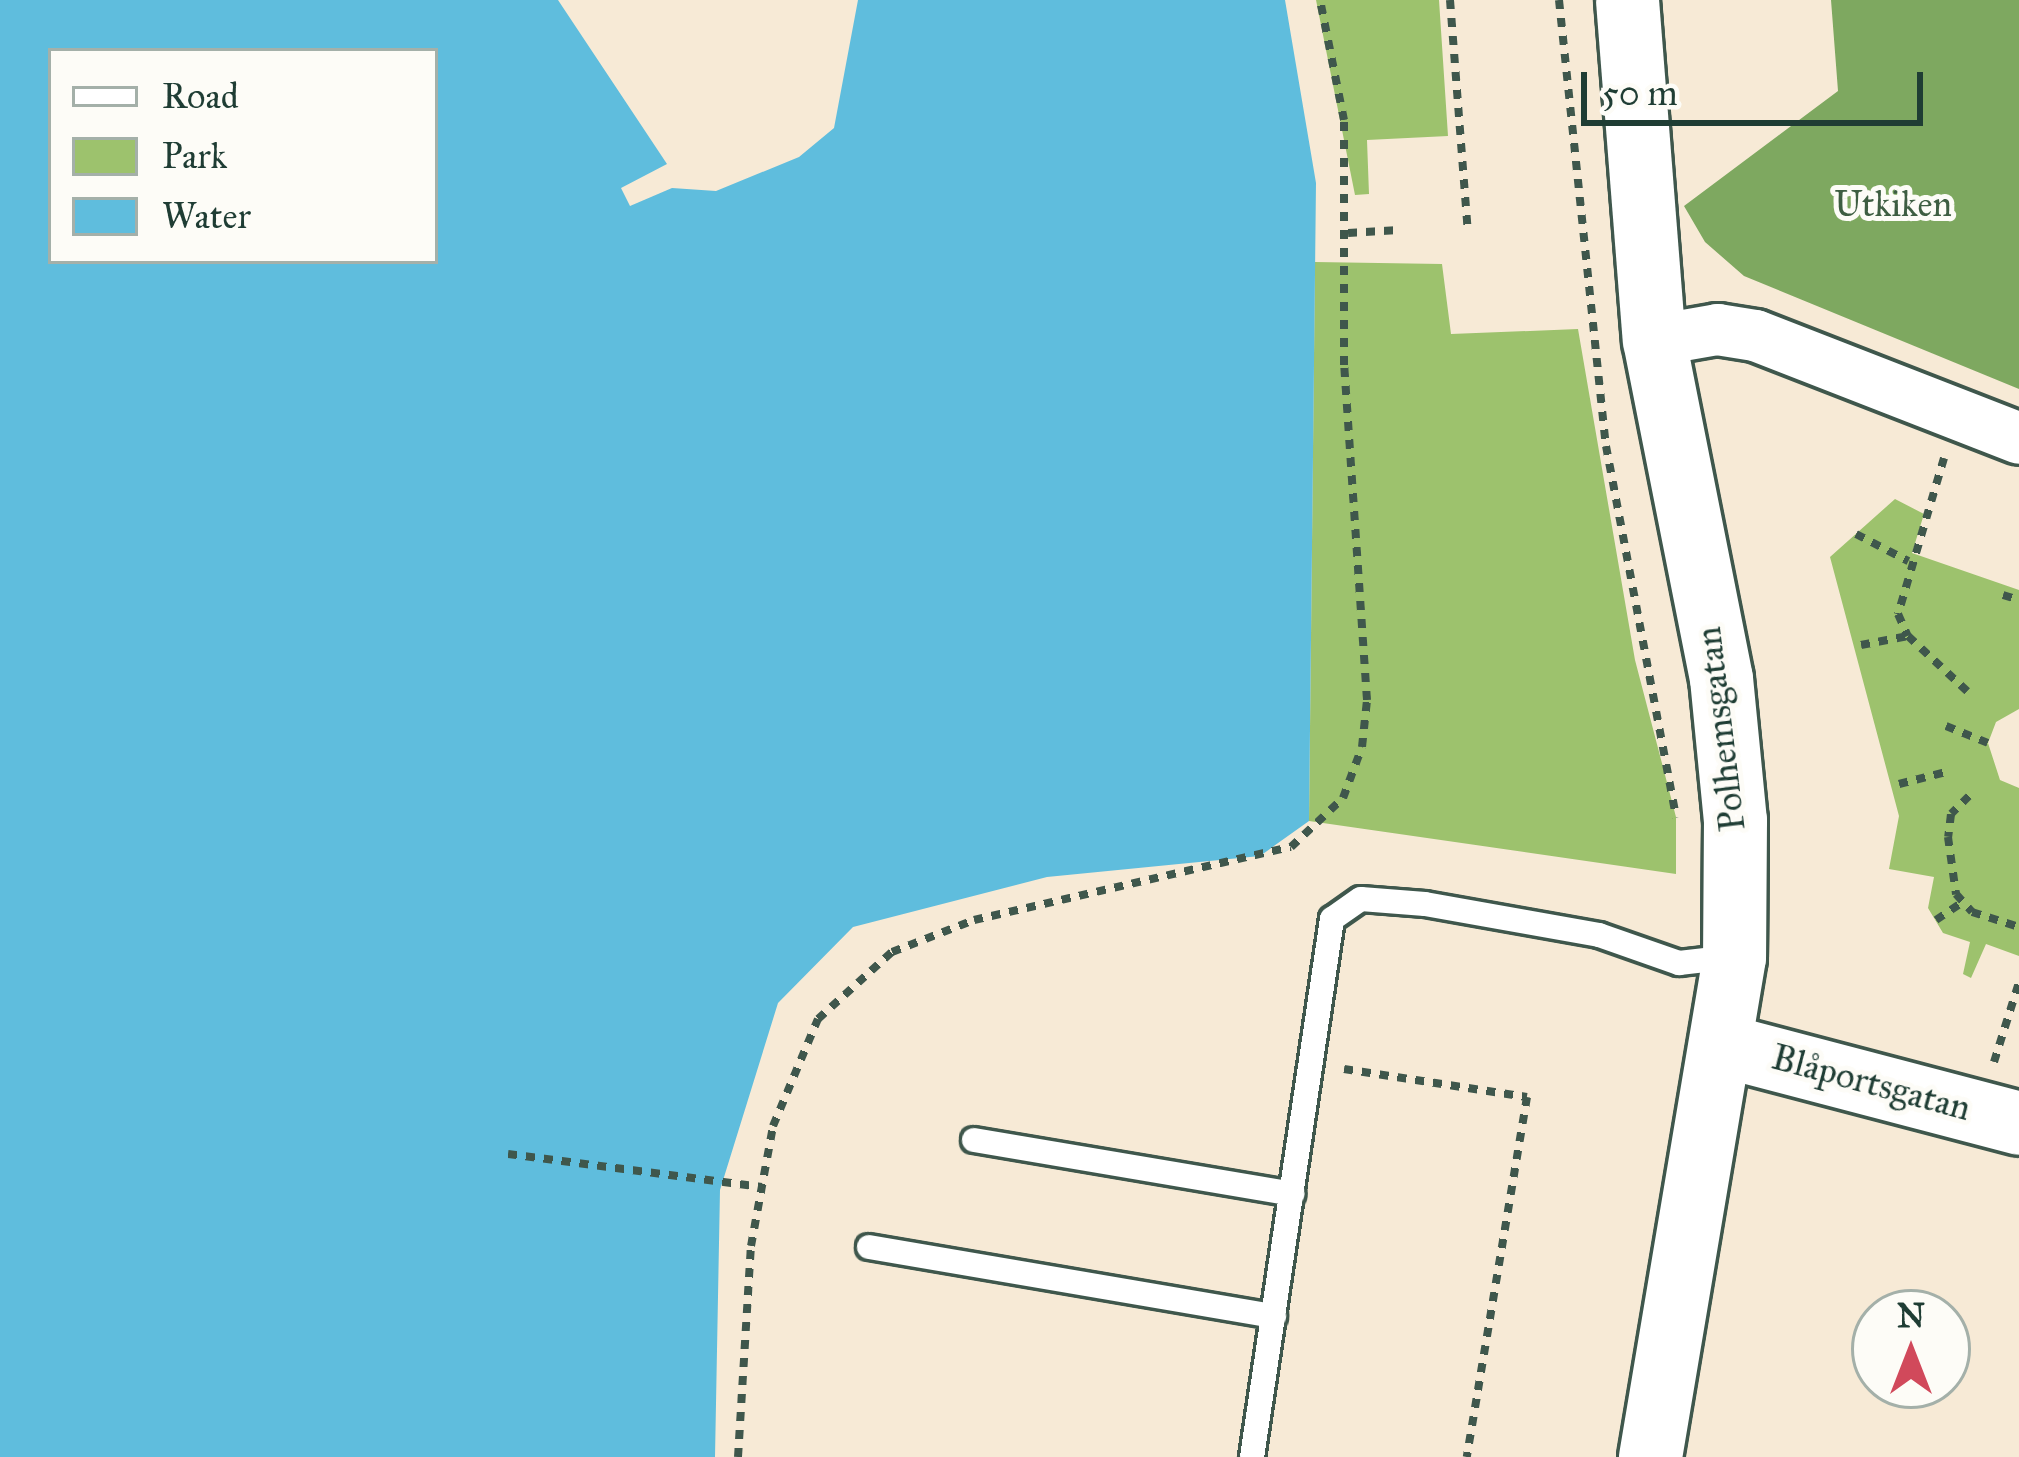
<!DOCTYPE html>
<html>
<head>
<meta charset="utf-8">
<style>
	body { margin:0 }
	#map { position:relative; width:2019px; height:1457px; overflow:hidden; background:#f7ead6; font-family:"IM FELL Great Primer",serif }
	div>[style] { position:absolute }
	.green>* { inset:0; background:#9dc26d }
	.forest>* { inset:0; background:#7ea860 }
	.water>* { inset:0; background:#5fbddd }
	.path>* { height:8px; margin-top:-4px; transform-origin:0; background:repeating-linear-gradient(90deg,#3f574c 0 9px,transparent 0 18px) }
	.roads { filter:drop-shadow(3px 0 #3f574c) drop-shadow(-3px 0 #3f574c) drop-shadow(0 3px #3f574c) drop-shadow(0 -3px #3f574c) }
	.service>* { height:24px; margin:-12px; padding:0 12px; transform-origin:12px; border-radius:12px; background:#fff }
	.minor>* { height:51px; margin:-25.5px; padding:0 25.5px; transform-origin:25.5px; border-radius:25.5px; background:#fff }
	.tertiary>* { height:63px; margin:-31.5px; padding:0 31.5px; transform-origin:31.5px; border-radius:31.5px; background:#fff }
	span { translate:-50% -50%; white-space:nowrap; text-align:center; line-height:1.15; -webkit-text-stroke:10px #fdfcf7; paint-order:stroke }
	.park-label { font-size:36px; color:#3e5e42 }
	.street-label { font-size:36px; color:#1f3d34 }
	.legend { position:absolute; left:48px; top:48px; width:390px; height:216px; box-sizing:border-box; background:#fdfcf7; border:3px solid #a4b0a9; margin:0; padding:15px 21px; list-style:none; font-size:36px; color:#1f3d34 }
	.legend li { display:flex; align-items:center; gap:24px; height:60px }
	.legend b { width:60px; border:3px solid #a4b0a9 }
	.north { position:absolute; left:1851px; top:1289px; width:120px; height:120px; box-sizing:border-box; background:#fdfcf7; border:3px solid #a4b0a9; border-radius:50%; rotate:0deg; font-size:33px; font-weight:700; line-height:48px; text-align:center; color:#1f3d34 }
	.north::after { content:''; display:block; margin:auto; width:42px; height:54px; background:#d1495b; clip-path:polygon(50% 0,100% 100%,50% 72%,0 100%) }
	.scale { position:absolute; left:1581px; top:72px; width:342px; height:54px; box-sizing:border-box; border:6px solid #1f3d34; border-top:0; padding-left:15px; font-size:36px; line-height:42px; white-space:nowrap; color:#1f3d34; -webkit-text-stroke:9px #fdfcf7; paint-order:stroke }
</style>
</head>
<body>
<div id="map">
	<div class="green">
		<div style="clip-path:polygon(1316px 0,1439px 0,1448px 136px,1367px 140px,1369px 194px,1355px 195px)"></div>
		<div style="clip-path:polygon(1315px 262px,1442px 264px,1451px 334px,1578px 329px,1635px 660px,1676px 817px,1676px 874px,1309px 821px)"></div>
		<div style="clip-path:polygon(1895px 499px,1924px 514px,1912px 553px,2019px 590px,2019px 709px,1996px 722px,1988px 743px,2000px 780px,2019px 788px,2019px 956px,1986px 944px,1971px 978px,1963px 974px,1970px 942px,1943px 933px,1928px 908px,1934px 877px,1889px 869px,1899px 816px,1830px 557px)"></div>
	</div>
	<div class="forest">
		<div style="clip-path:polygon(1831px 0,2019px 0,2019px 389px,1744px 276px,1705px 242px,1684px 206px,1838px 91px)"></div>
	</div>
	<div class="water">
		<div style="clip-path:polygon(evenodd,0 0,558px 0,667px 164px,621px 188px,630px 206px,672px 188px,716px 191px,799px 157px,834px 128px,858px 0,1285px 0,1316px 183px,1309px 821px,1260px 856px,1047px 877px,853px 927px,778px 1003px,720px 1190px,715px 1457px,0 1457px,0 0,51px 51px,435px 51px,435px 261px,51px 261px,51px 51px)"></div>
	</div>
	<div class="path">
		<div style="left:1450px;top:0;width:233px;rotate:85.6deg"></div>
		<div style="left:1559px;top:0;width:448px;rotate:84deg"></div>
		<div style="left:1606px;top:446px;width:378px;rotate:79.3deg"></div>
		<div style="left:1348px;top:233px;width:51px;rotate:-3.4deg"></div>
		<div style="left:1944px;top:458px;width:163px;rotate:106.4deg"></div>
		<div style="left:1898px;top:614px;width:24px;rotate:66deg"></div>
		<div style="left:1908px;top:636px;width:81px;rotate:43deg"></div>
		<div style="left:1856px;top:534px;width:59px;rotate:27.4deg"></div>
		<div style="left:2003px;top:595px;width:17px;rotate:17deg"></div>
		<div style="left:1861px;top:645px;width:48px;rotate:-10.8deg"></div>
		<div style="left:1946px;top:726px;width:45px;rotate:22deg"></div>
		<div style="left:1899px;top:784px;width:53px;rotate:-14.3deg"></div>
		<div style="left:1969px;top:796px;width:25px;rotate:135deg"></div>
		<div style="left:1951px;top:814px;width:23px;rotate:97deg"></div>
		<div style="left:1948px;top:837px;width:58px;rotate:82deg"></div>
		<div style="left:1956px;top:894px;width:24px;rotate:48deg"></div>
		<div style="left:1972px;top:912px;width:49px;rotate:17.7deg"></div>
		<div style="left:1936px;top:920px;width:32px;rotate:-34deg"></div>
		<div style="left:1994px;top:1062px;width:84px;rotate:-72.6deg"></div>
		<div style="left:1344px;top:1069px;width:185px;rotate:8.7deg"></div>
		<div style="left:1527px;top:1097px;width:365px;rotate:99.5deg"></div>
		<div style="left:508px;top:1154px;width:256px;rotate:7.4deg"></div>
		<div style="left:738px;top:1457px;width:211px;rotate:-86.5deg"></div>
		<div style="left:751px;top:1246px;width:122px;rotate:-79.6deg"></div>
		<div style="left:773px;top:1126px;width:116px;rotate:-67.2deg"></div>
		<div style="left:818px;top:1019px;width:100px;rotate:-42.2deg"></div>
		<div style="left:892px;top:952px;width:88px;rotate:-21.3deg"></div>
		<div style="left:974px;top:920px;width:325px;rotate:-13deg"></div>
		<div style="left:1291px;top:847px;width:71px;rotate:-43.3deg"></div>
		<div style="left:1343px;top:798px;width:54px;rotate:-69.6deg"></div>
		<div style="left:1362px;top:747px;width:47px;rotate:-83.9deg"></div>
		<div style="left:1367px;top:700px;width:336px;rotate:-93.9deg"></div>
		<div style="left:1344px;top:365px;width:245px;rotate:-90deg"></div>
		<div style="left:1344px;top:120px;width:122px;rotate:-101.3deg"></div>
	</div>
	<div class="roads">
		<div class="service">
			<div style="left:974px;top:1140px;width:323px;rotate:9.6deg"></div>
			<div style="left:869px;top:1247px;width:411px;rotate:9.7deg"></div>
			<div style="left:1252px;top:1457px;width:544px;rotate:-81.54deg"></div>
			<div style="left:1332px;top:919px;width:35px;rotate:-35deg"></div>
			<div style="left:1361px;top:899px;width:64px;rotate:4.5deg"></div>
			<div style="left:1425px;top:904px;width:177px;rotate:10.1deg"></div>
			<div style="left:1599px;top:935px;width:85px;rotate:19.3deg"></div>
			<div style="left:1679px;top:963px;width:53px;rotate:-6.5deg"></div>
		</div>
		<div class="minor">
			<div style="left:1654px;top:340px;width:64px;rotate:-9.9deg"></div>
			<div style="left:1717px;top:329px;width:38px;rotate:9deg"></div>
			<div style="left:1755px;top:335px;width:283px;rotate:21.3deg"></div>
		</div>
		<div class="tertiary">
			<div style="left:1627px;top:0;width:341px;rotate:85.5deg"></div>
			<div style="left:1654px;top:340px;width:345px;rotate:78.8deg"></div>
			<div style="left:1721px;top:678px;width:143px;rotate:84.4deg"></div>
			<div style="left:1735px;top:820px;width:137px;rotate:90.4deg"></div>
			<div style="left:1734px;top:957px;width:507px;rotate:99.54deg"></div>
			<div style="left:1722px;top:1045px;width:307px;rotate:14.7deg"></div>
		</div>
	</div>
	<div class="park-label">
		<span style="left:1893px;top:205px">Utkiken</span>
	</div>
	<div class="street-label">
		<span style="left:1721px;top:729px;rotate:-97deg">Polhemsgatan</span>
		<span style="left:1871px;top:1083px;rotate:15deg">Blåportsgatan</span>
	</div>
	<ul class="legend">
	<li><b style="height:15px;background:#fff"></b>Road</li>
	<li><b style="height:33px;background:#9dc26d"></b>Park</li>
	<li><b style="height:33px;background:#5fbddd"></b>Water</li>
	</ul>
	<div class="north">N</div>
	<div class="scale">50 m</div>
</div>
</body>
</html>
